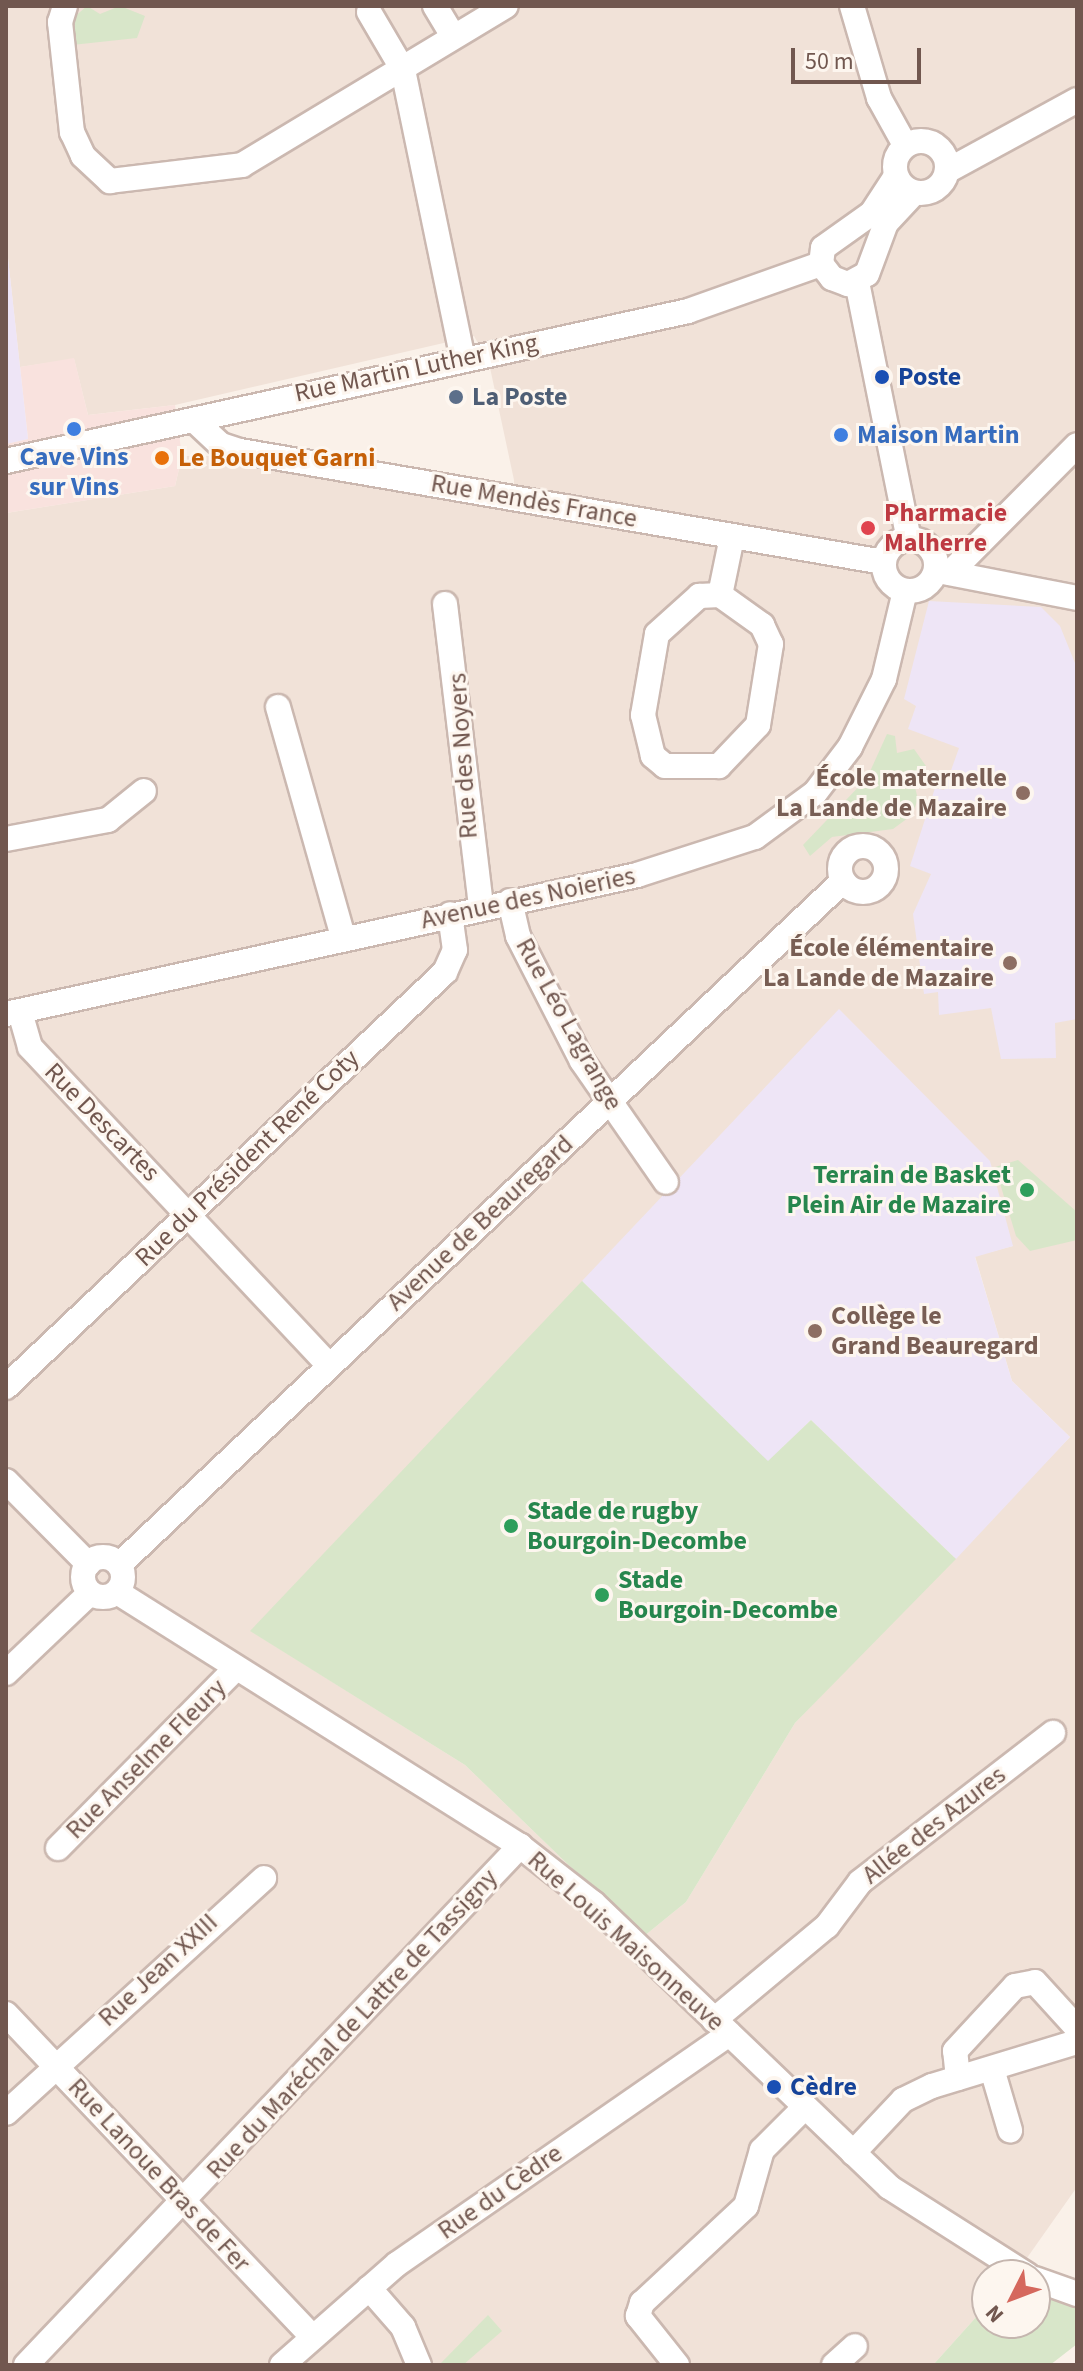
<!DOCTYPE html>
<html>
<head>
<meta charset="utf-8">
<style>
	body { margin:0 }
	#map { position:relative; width:1083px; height:2371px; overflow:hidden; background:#faf1e9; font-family:"Source Sans 3",sans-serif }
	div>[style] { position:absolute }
	.residential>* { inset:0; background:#f1e2d8 }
	.commercial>* { inset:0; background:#f9e2de }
	.education>* { inset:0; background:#eee5f6 }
	.green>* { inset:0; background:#d8e6c9 }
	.roads { filter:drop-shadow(2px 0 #cbb8b0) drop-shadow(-2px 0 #cbb8b0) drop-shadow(0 2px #cbb8b0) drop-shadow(0 -2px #cbb8b0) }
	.minor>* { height:24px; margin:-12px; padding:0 12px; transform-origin:12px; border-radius:12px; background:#fff }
	.minor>.ring { margin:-12px; padding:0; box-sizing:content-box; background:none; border:24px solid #fff; border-radius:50% }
	.dots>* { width:22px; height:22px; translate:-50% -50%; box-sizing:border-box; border:4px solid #fdf6ef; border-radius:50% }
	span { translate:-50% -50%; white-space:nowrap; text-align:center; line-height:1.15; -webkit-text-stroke:6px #fdf6ef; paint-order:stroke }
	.street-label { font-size:26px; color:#71574f }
	.transit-label { font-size:26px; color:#164399; font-weight:700 }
	.left { translate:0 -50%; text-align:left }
	.service-label { font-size:26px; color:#4e5e75; font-weight:700 }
	.shop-label { font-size:26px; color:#366cbe; font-weight:700 }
	.food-label { font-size:26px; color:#c56008; font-weight:700 }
	.health-label { font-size:26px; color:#be3a42; font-weight:700 }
	.education-label { font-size:26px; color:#785e54; font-weight:700 }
	.right { translate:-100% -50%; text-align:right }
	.leisure-label { font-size:26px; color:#27864d; font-weight:700 }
	.frame { position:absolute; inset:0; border:8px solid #71574f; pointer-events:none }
	.north { position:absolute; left:971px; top:2259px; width:80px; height:80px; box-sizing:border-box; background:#fdf6ef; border:2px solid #c5b6af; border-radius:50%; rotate:228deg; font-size:22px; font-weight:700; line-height:32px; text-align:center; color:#71574f }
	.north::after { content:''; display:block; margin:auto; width:28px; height:36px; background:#d5685d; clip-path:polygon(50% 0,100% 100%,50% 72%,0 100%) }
	.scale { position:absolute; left:791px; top:48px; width:130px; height:36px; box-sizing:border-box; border:4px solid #71574f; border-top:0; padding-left:10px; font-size:24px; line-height:28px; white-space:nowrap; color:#71574f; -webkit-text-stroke:6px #fdf6ef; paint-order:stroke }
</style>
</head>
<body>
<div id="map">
	<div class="residential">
		<div style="clip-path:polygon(evenodd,6px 6px,1077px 6px,1077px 2187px,1015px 2275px,987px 2275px,987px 2305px,933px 2365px,6px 2365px,6px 513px,175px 486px,182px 456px,226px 456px,514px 505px,514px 480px,489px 363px,474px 336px,175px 405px,88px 415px,74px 359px,20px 367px,6px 240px,6px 6px,772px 1083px,1013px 1246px,975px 1256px,1012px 1381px,1070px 1437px,795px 1723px,686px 1902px,643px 1937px,465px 1765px,251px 1631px,772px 1083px)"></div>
	</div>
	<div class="commercial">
		<div style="clip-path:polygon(74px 358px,88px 415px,175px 405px,182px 456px,175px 486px,6px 513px,6px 444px,28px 439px,20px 367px)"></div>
	</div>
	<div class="education">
		<div style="clip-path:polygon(6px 240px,28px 439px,6px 444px)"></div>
		<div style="clip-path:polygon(929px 601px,1041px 607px,1060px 626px,1077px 668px,1077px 1019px,1055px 1023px,1056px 1058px,1001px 1059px,991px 1008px,939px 1015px,938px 992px,924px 994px,913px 914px,931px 874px,910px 866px,935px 788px,944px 790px,959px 748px,908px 729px,916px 706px,904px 699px)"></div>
		<div style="clip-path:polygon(839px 1009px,990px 1161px,1013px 1246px,975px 1257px,1012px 1381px,1070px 1437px,956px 1559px,811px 1420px,768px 1462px,582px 1281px)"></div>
	</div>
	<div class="green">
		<div style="clip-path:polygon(87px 6px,100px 14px,120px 6px,145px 16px,137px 38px,72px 45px,73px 18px)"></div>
		<div style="clip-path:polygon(887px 734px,895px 736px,897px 753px,914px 749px,926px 766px,912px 776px,918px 799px,912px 815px,893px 829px,832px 837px,810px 856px,803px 845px,867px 778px)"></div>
		<div style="clip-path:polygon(1018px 1160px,1077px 1212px,1077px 1240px,1030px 1251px,1016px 1236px,995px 1167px)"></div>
		<div style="clip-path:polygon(582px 1281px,768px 1461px,811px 1420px,956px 1559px,795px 1723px,686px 1902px,643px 1937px,465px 1765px,250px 1631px)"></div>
		<div style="clip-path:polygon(1028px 2261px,1077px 2280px,1077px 2344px,1050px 2365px,933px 2365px,987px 2305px,987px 2323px,1035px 2323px,1035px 2275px,1015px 2275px)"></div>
		<div style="clip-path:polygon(488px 2315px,502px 2331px,463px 2365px,439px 2365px)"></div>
	</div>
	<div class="roads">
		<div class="minor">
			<div style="left:65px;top:6px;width:17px;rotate:107deg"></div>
			<div style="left:60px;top:22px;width:111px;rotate:83.8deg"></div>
			<div style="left:72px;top:132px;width:26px;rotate:65deg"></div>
			<div style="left:83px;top:156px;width:37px;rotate:43deg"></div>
			<div style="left:110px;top:181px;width:133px;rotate:-6.9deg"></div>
			<div style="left:242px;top:165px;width:308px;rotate:-31.1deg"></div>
			<div style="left:435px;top:6px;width:35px;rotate:59deg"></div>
			<div style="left:852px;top:6px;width:96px;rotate:73.6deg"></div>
			<div style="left:879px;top:98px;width:54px;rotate:61deg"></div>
			<div style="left:369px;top:12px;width:67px;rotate:59.6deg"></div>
			<div style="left:403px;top:70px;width:295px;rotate:78.3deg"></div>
			<div class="ring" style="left:895px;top:141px;width:28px;height:28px"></div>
			<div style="left:947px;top:171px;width:148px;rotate:-28.6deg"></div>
			<div style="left:896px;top:176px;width:44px;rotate:123deg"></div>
			<div style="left:872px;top:213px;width:60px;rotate:144.5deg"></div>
			<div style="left:823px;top:248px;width:16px;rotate:97deg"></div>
			<div style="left:821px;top:264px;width:18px;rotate:52deg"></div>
			<div style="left:832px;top:278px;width:17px;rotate:21deg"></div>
			<div style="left:848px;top:284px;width:21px;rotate:-28deg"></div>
			<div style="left:867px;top:274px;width:54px;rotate:-69.6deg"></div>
			<div style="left:886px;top:223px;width:41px;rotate:-47deg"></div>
			<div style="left:857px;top:282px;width:262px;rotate:78.6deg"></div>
			<div style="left:195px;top:421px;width:35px;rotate:43deg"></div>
			<div style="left:221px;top:445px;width:20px;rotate:18deg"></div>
			<div style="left:240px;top:451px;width:653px;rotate:9.79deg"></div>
			<div style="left:6px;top:461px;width:698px;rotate:-12.4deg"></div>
			<div style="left:688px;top:311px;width:141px;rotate:-19.5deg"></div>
			<div class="ring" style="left:884px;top:539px;width:28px;height:28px"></div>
			<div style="left:938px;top:571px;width:142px;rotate:11deg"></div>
			<div style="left:950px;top:573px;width:180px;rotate:-45.2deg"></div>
			<div style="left:720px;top:595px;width:52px;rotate:35.5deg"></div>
			<div style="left:762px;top:625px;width:21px;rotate:65deg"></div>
			<div style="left:771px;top:644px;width:82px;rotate:99.1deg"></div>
			<div style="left:758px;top:725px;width:57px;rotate:133.6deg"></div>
			<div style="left:719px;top:766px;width:54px;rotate:180deg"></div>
			<div style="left:665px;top:766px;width:16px;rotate:-140deg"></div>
			<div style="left:653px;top:756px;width:42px;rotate:-103.7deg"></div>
			<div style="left:643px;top:715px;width:82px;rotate:-80.2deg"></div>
			<div style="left:657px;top:634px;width:57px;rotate:-42.1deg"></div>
			<div style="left:699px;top:596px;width:21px;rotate:-3deg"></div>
			<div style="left:720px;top:595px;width:59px;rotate:-78.3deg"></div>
			<div style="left:445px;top:604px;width:306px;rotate:83.2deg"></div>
			<div style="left:278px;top:707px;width:239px;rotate:74.2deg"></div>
			<div style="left:6px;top:839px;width:104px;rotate:-10.6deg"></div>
			<div style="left:108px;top:820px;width:46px;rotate:-38.9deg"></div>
			<div class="ring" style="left:840px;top:846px;width:22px;height:22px"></div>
			<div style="left:510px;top:901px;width:36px;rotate:77deg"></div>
			<div style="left:518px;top:936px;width:140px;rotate:62.9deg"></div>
			<div style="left:582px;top:1061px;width:147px;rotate:55.2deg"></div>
			<div style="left:20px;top:1012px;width:36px;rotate:74deg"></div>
			<div style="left:30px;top:1047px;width:436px;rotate:46.8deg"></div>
			<div style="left:6px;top:1014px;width:646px;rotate:-12.42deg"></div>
			<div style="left:637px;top:875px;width:124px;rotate:-17.9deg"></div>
			<div style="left:755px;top:837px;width:74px;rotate:-36.3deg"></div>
			<div style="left:815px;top:793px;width:58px;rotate:-52.7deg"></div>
			<div style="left:850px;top:747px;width:76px;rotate:-63.4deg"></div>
			<div style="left:884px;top:679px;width:90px;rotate:-76.6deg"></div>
			<div style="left:6px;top:1387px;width:604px;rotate:-43.39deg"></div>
			<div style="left:445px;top:972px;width:24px;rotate:-66deg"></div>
			<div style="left:455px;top:950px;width:36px;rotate:-98deg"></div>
			<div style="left:6px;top:1481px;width:117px;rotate:45.3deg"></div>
			<div class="ring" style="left:83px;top:1557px;width:16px;height:16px"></div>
			<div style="left:119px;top:1565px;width:996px;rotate:-43.37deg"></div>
			<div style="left:117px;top:1592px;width:476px;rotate:32.2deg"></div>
			<div style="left:520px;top:1846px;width:93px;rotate:38deg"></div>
			<div style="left:593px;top:1903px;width:410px;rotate:43.8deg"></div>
			<div style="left:889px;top:2187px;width:164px;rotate:32.5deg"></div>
			<div style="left:6px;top:1673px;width:116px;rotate:-43.6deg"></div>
			<div style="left:58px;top:1848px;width:250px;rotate:-45.3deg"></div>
			<div style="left:6px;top:2014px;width:445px;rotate:46.5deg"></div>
			<div style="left:714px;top:2020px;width:147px;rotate:-39.8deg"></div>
			<div style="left:827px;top:1926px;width:55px;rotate:-53.1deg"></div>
			<div style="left:860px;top:1882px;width:244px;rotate:-37.7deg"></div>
			<div style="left:992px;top:2069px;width:64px;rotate:73.6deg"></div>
			<div style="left:958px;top:2078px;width:27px;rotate:-96deg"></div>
			<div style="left:955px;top:2051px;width:88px;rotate:-47.3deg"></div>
			<div style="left:1015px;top:1986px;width:20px;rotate:-11deg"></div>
			<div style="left:1035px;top:1982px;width:62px;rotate:47.6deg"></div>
			<div style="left:6px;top:2113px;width:349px;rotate:-42.3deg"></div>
			<div style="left:853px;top:2153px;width:73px;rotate:-46.7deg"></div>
			<div style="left:903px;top:2100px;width:32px;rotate:-26deg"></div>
			<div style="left:932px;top:2086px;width:152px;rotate:-16.9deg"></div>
			<div style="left:1035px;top:2279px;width:45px;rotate:19.7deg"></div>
			<div style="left:369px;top:2288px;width:52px;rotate:48.9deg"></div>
			<div style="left:403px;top:2327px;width:41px;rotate:67.2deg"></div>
			<div style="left:26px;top:2365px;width:717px;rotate:-46.41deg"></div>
			<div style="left:282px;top:2365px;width:153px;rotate:-41.3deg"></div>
			<div style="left:397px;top:2264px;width:404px;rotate:-34.7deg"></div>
			<div style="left:677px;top:2365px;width:63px;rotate:-128.5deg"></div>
			<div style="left:638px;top:2316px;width:14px;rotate:-73deg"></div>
			<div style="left:642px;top:2303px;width:142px;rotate:-43deg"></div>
			<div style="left:746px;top:2206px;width:58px;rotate:-74.1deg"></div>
			<div style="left:762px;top:2150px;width:61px;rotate:-45deg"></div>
			<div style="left:834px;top:2365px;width:28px;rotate:-42deg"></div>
		</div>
	</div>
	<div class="dots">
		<div style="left:882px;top:377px;background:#1a4fb4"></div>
		<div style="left:456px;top:397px;background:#5c6f8a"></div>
		<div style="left:74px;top:429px;background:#3f7fe0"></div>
		<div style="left:841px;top:435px;background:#3f7fe0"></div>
		<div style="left:162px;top:458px;background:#e8710a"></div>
		<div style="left:868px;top:528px;background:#e0444e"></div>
		<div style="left:1023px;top:793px;background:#8d6e63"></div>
		<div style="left:1010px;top:963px;background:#8d6e63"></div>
		<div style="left:1027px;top:1190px;background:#2e9e5b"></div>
		<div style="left:815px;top:1331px;background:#8d6e63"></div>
		<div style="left:511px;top:1526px;background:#2e9e5b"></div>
		<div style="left:602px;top:1595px;background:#2e9e5b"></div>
		<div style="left:774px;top:2087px;background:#1a4fb4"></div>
	</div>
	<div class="street-label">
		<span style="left:416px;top:368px;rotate:-12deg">Rue Martin Luther King</span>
		<span style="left:534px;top:501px;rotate:10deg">Rue Mendès France</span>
		<span style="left:463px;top:756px;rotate:-94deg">Rue des Noyers</span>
		<span style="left:528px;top:898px;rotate:-12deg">Avenue des Noieries</span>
		<span style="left:569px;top:1024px;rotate:61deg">Rue Léo Lagrange</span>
		<span style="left:102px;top:1122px;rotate:46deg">Rue Descartes</span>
		<span style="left:247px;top:1158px;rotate:-44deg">Rue du Président René Coty</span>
		<span style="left:480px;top:1223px;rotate:-43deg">Avenue de Beauregard</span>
		<span style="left:146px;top:1759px;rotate:-45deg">Rue Anselme Fleury</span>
		<span style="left:934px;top:1825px;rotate:-38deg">Allée des Azures</span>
		<span style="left:626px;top:1941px;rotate:42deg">Rue Louis Maisonneuve</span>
		<span style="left:158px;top:1970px;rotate:-43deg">Rue Jean XXIII</span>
		<span style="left:352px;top:2024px;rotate:-47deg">Rue du Maréchal de Lattre de Tassigny</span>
		<span style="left:159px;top:2175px;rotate:47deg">Rue Lanoue Bras de Fer</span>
		<span style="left:500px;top:2192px;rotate:-35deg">Rue du Cèdre</span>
	</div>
	<div class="transit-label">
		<span class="left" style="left:898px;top:377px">Poste</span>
		<span class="left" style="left:790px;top:2087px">Cèdre</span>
	</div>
	<div class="service-label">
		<span class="left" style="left:472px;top:397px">La Poste</span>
	</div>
	<div class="shop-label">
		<span class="left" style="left:857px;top:435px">Maison Martin</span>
		<span style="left:74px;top:472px">Cave Vins<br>sur Vins</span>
	</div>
	<div class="food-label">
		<span class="left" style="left:178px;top:458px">Le Bouquet Garni</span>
	</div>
	<div class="health-label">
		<span class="left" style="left:884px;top:528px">Pharmacie<br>Malherre</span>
	</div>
	<div class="education-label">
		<span class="right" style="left:1007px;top:793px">École maternelle<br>La Lande de Mazaire</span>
		<span class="right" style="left:994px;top:963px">École élémentaire<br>La Lande de Mazaire</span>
		<span class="left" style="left:831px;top:1331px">Collège le<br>Grand Beauregard</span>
	</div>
	<div class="leisure-label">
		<span class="right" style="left:1011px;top:1190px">Terrain de Basket<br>Plein Air de Mazaire</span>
		<span class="left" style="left:527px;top:1526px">Stade de rugby<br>Bourgoin-Decombe</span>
		<span class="left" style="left:618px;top:1595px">Stade<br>Bourgoin-Decombe</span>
	</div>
	<div class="frame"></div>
	<div class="north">N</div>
	<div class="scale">50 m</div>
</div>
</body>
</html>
